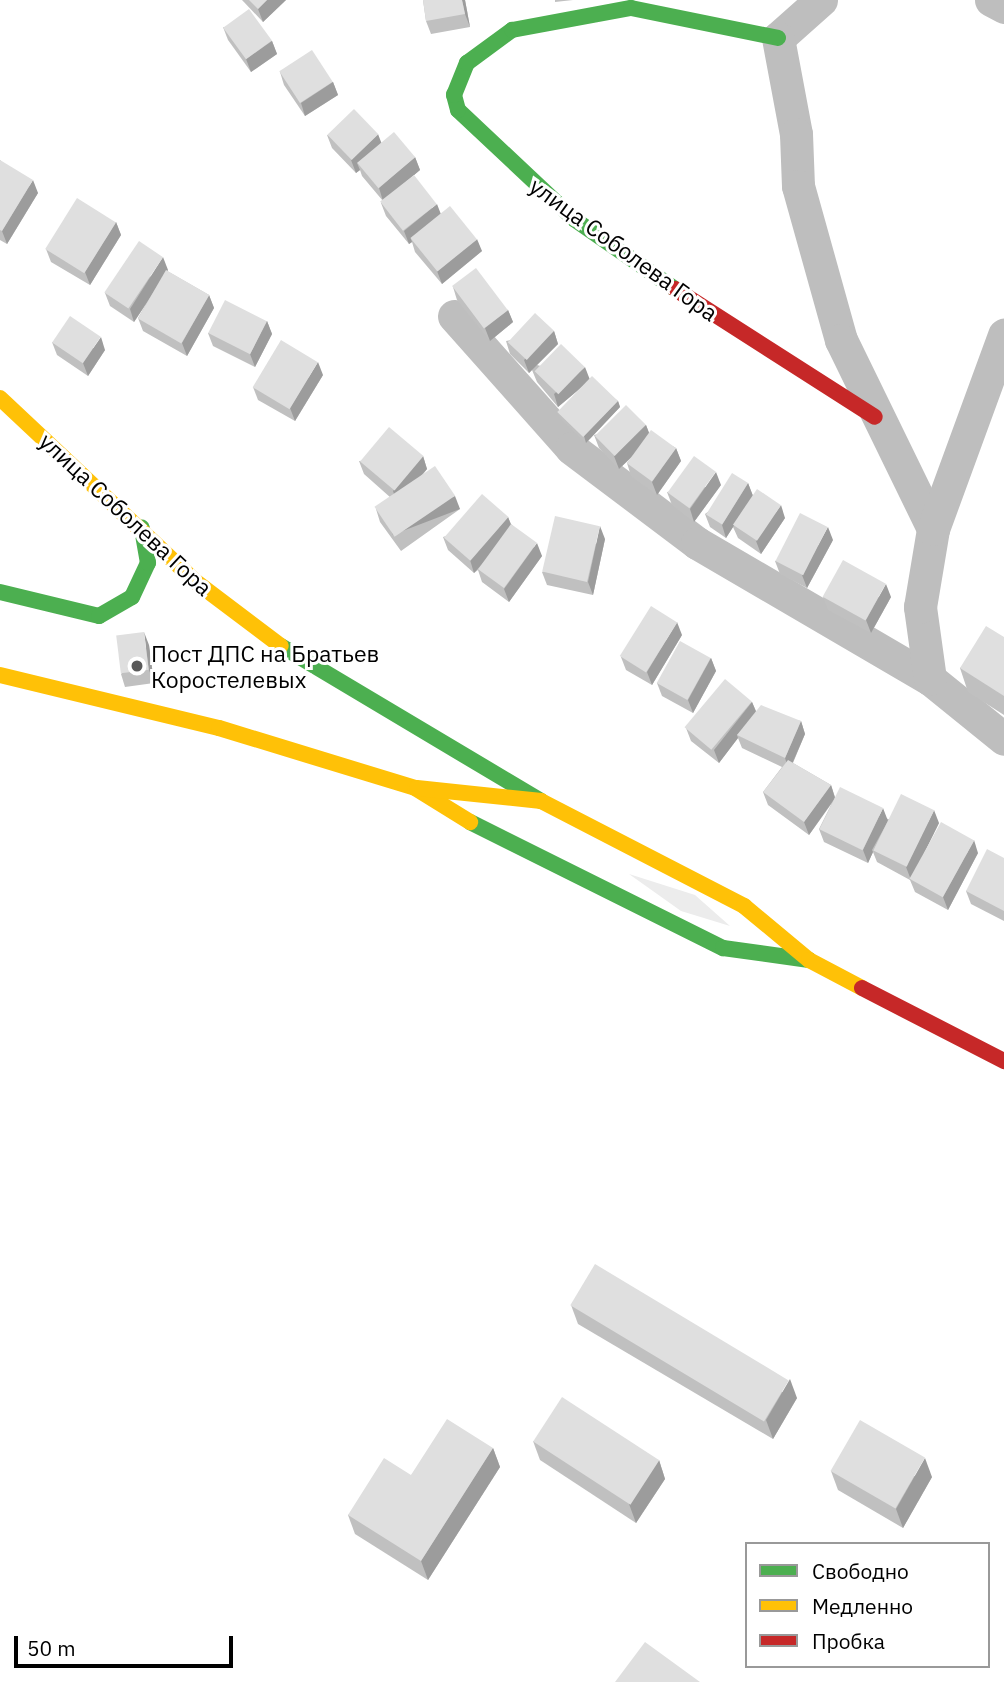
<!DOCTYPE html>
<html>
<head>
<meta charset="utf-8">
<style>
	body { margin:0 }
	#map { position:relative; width:1004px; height:1682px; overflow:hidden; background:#fff; font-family:"IBM Plex Sans",sans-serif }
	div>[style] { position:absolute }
	.green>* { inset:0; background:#ececec }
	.street>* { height:33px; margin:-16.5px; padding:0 16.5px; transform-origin:16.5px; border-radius:16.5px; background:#bebebe }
	.fast>* { height:16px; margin:-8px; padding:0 8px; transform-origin:8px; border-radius:8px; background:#4caf50 }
	.slow>* { height:16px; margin:-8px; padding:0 8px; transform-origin:8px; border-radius:8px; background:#ffc107 }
	.jam>* { height:16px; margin:-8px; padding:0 8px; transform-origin:8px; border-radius:8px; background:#c62828 }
	.wall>* { inset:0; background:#c0c0c0 }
	.shaded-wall>* { inset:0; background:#9c9c9c; transform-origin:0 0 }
	.building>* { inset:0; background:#dfdfdf; transform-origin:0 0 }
	.dots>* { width:19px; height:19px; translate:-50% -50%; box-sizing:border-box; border:4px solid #fff; border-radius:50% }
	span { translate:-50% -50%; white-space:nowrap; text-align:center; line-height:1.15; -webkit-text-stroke:6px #fff; paint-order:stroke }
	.street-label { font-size:23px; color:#000 }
	.poi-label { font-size:23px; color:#000 }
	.left { translate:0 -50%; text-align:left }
	.legend { position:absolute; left:745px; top:1542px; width:245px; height:126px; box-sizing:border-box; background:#fff; border:2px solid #999; margin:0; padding:9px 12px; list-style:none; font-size:21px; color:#000 }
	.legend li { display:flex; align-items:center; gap:14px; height:35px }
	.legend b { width:35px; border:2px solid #999 }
	.scale { position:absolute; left:14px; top:1636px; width:219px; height:32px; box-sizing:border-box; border:4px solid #000; border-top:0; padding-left:9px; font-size:21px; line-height:24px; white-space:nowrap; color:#000; -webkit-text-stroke:5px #fff; paint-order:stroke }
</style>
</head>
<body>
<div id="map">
	<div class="green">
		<div style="clip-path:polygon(629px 874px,695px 895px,730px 926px,681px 911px)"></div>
	</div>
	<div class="street">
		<div style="left:821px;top:0;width:57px;rotate:138.5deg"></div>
		<div style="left:778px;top:38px;width:98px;rotate:79.4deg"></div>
		<div style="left:796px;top:134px;width:52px;rotate:87.8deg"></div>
		<div style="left:798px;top:186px;width:160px;rotate:74.4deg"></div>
		<div style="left:841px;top:340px;width:210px;rotate:64deg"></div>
		<div style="left:991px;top:0;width:15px;rotate:28deg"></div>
		<div style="left:454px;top:316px;width:176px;rotate:48.4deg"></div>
		<div style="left:571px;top:448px;width:158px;rotate:37deg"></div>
		<div style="left:697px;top:543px;width:270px;rotate:30.3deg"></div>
		<div style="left:930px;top:679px;width:95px;rotate:39deg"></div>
		<div style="left:930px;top:679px;width:73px;rotate:-97.9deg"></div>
		<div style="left:920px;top:607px;width:79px;rotate:-80.5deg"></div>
		<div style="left:933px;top:529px;width:207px;rotate:-69.9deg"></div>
	</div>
	<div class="fast">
		<div style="left:675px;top:289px;width:123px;rotate:-145.3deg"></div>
		<div style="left:574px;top:219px;width:159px;rotate:-136.8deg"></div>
		<div style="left:458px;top:110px;width:16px;rotate:-105deg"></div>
		<div style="left:454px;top:95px;width:35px;rotate:-68deg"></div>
		<div style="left:467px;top:63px;width:56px;rotate:-36.3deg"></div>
		<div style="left:512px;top:30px;width:121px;rotate:-10.5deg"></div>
		<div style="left:631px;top:8px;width:150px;rotate:11.5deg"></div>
		<div style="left:0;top:592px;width:102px;rotate:13.6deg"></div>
		<div style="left:99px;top:616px;width:38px;rotate:-30deg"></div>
		<div style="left:132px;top:597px;width:38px;rotate:-65deg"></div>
		<div style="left:148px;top:563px;width:36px;rotate:-100deg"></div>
		<div style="left:281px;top:646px;width:303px;rotate:30.8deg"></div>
		<div style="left:470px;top:822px;width:283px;rotate:26.5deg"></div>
		<div style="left:723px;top:948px;width:87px;rotate:7.9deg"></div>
	</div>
	<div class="slow">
		<div style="left:0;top:398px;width:269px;rotate:43.2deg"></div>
		<div style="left:196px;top:582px;width:106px;rotate:37deg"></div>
		<div style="left:0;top:675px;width:225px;rotate:13.6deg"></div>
		<div style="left:219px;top:728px;width:205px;rotate:17deg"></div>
		<div style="left:415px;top:788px;width:65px;rotate:31.7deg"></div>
		<div style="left:417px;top:788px;width:125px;rotate:6deg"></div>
		<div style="left:541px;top:801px;width:229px;rotate:27.3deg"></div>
		<div style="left:744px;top:906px;width:85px;rotate:39.7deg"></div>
		<div style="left:809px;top:960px;width:60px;rotate:27.8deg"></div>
	</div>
	<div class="jam">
		<div style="left:675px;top:289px;width:237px;rotate:32.6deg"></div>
		<div style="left:862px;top:988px;width:160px;rotate:27.2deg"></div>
	</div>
	<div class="wall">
		<div style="clip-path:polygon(242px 0,286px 0,263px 22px)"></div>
		<div style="clip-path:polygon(423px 0,465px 0,470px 27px,431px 34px,426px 21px)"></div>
		<div style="clip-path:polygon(555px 0,573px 0,555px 2px)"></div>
		<div style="clip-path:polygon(223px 27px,272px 41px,277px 54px,251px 72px,228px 40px)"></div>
		<div style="clip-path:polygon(280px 72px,333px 82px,338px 95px,305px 116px,284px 85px)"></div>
		<div style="clip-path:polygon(327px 135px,382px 143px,415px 157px,420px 170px,401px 186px,441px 214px,482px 251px,442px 284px,415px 252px,412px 242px,409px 244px,386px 216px,381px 203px,383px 201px,362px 176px,360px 170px,356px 173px,332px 148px)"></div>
		<div style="clip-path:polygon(0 160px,38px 193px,7px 244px,0 240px)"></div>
		<div style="clip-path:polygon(116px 222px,121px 235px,90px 285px,51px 262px,46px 249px)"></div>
		<div style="clip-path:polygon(168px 270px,167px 271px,209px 295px,214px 308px,187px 356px,143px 331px,138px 318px,147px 303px,134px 322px,110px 306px,105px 293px)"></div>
		<div style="clip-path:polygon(453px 287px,508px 310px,513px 322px,490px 341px,457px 300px)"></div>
		<div style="clip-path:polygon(267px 321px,272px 334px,255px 367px,213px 346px,208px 333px)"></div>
		<div style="clip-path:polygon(554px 331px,558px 344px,537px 365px,590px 379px,618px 401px,620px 407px,586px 443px,561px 419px,558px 413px,588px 382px,558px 407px,537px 382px,532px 370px,529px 373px,510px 354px,506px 341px)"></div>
		<div style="clip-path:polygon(52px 342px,105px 350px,88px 376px,57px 355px)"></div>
		<div style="clip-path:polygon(323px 375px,295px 421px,258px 400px,253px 387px)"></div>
		<div style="clip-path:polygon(646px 425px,649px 433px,676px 448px,681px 461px,657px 495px,631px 476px,627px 463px,632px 457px,619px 469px,599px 448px,594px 435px)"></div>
		<div style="clip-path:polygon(423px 456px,427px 469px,421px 477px,460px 509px,401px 551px,380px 522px,376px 509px,391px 498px,364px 474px,359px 461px)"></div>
		<div style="clip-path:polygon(748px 483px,753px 496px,785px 518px,761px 554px,738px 538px,733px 527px,726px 538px,710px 527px,705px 514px)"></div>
		<div style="clip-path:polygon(721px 485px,694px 522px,672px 505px,667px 492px)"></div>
		<div style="clip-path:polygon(508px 517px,511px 524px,542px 556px,509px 602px,482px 582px,478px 570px,474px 573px,448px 550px,443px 537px)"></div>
		<div style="clip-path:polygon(605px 539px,593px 595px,547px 585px,542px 572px)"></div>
		<div style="clip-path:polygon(833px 540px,807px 588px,780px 574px,775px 561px)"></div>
		<div style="clip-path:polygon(823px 597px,891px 597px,871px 633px,828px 610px)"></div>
		<div style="clip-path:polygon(682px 635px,652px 685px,626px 670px,621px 657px)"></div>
		<div style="clip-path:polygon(1004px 637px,1004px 715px,968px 692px,960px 668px)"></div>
		<div style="clip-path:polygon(149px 645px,154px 683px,125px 687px,121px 674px)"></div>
		<div style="clip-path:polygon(711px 658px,716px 671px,693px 713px,662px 696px,657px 683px)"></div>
		<div style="clip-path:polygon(752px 702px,756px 711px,801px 721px,805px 734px,793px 763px,831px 785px,835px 797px,888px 819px,939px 823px,923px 855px,978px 853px,948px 910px,915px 892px,910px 880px,877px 862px,873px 852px,868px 863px,824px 842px,819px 829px,832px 803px,809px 835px,768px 805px,763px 792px,782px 767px,742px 748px,738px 738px,719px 763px,691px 741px,686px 728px)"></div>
		<div style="clip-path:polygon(1004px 858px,1004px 921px,971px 904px,966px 891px)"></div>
		<div style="clip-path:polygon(571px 1305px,797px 1398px,773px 1439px,578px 1324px)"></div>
		<div style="clip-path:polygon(533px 1441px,659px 1460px,665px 1479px,636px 1523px,540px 1460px)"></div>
		<div style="clip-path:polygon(493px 1448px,500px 1467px,428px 1580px,355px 1534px,348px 1515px,411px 1475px)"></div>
		<div style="clip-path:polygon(831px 1471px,932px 1477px,903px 1528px,838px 1490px)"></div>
	</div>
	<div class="shaded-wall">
		<div style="clip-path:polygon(267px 0,286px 0,263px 22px,258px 9px)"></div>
		<div style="clip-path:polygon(462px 0,465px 0,470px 27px,465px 14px)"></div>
		<div style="clip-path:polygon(272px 41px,277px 54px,251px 72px,246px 59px)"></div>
		<div style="clip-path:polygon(333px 82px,338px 95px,305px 116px,301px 103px)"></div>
		<div style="clip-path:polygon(378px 134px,383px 147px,357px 163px,360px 170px,356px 173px,351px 160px)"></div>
		<div style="clip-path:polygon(415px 157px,420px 170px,383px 201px,379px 188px)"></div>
		<div style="clip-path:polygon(33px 180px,38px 193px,7px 244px,2px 231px)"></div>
		<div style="clip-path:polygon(437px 204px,442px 217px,411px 239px,412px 242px,409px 244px,404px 231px)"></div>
		<div style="clip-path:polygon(116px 222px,121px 235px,90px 285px,85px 272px)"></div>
		<div style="clip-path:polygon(477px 239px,482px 251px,442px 284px,437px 271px)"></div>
		<div style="clip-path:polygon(163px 257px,168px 270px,134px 322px,130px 309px)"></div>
		<div style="clip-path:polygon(209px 295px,214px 308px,187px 356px,182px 343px)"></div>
		<div style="clip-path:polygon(508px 310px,513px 322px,490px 341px,485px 328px)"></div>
		<div style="clip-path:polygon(267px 321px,272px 334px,255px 367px,250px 354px)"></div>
		<div style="clip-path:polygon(554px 331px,558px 344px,529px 373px,524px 360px)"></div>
		<div style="clip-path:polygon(101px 337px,105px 350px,88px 376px,83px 363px)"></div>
		<div style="clip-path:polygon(318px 362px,323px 375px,295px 421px,290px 408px)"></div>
		<div style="clip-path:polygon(585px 367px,590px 380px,558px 407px,554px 394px)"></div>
		<div style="clip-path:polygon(618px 401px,620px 407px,586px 443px,584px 436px)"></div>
		<div style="clip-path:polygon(646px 425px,651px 438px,619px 469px,614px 456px)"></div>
		<div style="clip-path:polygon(676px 448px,681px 461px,657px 495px,652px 482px)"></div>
		<div style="clip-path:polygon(423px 456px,427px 469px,397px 503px,393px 491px)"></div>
		<div style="clip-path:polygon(716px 472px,721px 485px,694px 522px,690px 509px)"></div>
		<div style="clip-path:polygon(748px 483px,753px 496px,726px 538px,722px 525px)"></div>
		<div style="left:455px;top:496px;width:14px;height:72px;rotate:69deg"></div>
		<div style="clip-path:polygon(781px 505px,785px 518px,761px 554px,756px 541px)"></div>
		<div style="clip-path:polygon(508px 517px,513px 530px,474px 573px,470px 560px)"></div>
		<div style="clip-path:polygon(600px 526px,605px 539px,593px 595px,588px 582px)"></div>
		<div style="clip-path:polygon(828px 527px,833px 540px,807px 588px,802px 575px)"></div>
		<div style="clip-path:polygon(537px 543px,542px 556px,509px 602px,504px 589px)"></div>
		<div style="clip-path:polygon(886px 584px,891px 597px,871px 633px,866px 620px)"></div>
		<div style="clip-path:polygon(677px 622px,682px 635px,652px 685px,647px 672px)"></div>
		<div style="clip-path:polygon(144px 632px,149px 645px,154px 683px,149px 670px)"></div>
		<div style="clip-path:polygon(711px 658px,716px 671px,693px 713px,688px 700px)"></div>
		<div style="clip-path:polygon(752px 702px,757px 714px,737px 735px,738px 738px,719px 763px,714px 750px)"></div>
		<div style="clip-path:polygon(801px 721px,805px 734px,789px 771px,785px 758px)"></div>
		<div style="clip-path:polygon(831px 785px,835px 798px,809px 835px,804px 822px)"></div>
		<div style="clip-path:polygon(883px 808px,888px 821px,872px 850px,873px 852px,868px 863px,863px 850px)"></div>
		<div style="clip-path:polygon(934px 810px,939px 823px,911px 880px,906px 867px)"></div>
		<div style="clip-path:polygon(974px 840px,978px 853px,948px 910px,943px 897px)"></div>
		<div style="clip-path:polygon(790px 1379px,797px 1398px,773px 1439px,766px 1420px)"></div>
		<div style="clip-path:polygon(493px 1448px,500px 1467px,428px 1580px,421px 1561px)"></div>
		<div style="clip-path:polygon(925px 1458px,932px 1477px,903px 1528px,896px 1509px)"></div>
		<div style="clip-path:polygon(659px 1460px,665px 1479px,636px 1523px,629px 1504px)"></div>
	</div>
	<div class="building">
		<div style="clip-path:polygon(249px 0,267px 0,258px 9px)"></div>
		<div style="clip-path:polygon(423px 0,462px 0,465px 14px,426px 21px)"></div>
		<div style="left:249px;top:9px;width:39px;height:32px;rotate:54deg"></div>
		<div style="left:312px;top:50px;width:38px;height:39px;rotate:57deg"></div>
		<div style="left:354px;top:109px;width:35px;height:37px;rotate:46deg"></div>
		<div style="left:394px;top:132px;width:33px;height:48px;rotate:50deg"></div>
		<div style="clip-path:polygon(0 160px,33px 180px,2px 231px,0 230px)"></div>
		<div style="left:414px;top:175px;width:37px;height:43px;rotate:52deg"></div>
		<div style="left:77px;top:198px;width:46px;height:60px;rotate:32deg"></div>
		<div style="left:450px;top:206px;width:43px;height:51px;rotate:51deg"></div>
		<div style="left:139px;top:241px;width:29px;height:62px;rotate:34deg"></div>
		<div style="left:476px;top:268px;width:53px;height:30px;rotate:53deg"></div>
		<div style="left:166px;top:270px;width:50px;height:56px;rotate:30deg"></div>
		<div style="left:225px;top:300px;width:47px;height:37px;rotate:27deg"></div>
		<div style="left:535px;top:313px;width:26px;height:40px;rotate:43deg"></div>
		<div style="left:70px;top:316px;width:37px;height:32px;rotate:34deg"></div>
		<div style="left:281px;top:340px;width:43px;height:55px;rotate:31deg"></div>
		<div style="left:561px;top:344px;width:33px;height:38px;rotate:44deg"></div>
		<div style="left:592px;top:376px;width:36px;height:50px;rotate:44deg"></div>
		<div style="left:626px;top:405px;width:28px;height:44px;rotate:45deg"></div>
		<div style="left:389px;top:427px;width:45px;height:45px;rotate:40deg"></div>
		<div style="left:651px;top:430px;width:31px;height:41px;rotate:36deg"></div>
		<div style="left:694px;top:456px;width:27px;height:45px;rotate:36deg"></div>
		<div style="left:435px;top:466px;width:36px;height:73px;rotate:56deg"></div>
		<div style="left:732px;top:473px;width:19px;height:49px;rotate:32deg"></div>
		<div style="left:757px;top:489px;width:29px;height:43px;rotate:34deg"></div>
		<div style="left:482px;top:494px;width:35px;height:58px;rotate:41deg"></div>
		<div style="left:800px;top:513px;width:31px;height:54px;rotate:27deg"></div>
		<div style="left:555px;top:516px;width:46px;height:57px;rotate:13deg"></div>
		<div style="left:511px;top:524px;width:32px;height:56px;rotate:36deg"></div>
		<div style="left:843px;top:560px;width:49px;height:42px;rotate:29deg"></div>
		<div style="left:651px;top:606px;width:31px;height:59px;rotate:32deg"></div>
		<div style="clip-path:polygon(986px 626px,1004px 637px,1004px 696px,960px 668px)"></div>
		<div style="left:144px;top:632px;width:38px;height:28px;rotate:83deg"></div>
		<div style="left:680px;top:641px;width:35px;height:48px;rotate:29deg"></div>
		<div style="left:725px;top:679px;width:35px;height:63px;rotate:40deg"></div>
		<div style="clip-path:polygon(761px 705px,801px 721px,785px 758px,737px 735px)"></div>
		<div style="clip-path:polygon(788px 760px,831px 785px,804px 822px,763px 792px)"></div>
		<div style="left:840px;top:787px;width:48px;height:47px;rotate:26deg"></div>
		<div style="left:901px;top:794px;width:37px;height:63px;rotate:26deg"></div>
		<div style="left:941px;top:822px;width:38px;height:65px;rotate:29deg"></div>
		<div style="clip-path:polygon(987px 849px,1004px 858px,1004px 911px,966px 891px)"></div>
		<div style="left:595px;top:1264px;width:226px;height:48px;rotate:31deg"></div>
		<div style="left:562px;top:1397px;width:116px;height:53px;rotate:33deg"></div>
		<div style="clip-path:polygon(447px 1419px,493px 1448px,421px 1561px,348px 1515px,384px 1458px,411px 1475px)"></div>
		<div style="left:860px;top:1420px;width:75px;height:59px;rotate:30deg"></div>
		<div style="clip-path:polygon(645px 1642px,700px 1682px,615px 1682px)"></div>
	</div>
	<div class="dots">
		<div style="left:137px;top:666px;background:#595959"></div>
	</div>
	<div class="street-label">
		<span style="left:624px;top:249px;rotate:36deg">улица Соболева Гора</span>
		<span style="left:126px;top:514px;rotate:43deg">улица Соболева Гора</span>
	</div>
	<div class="poi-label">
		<span class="left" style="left:151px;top:666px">Пост ДПС на Братьев<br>Коростелевых</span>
	</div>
	<ul class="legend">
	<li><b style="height:9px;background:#4caf50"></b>Свободно</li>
	<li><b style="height:9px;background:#ffc107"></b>Медленно</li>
	<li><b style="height:9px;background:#c62828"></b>Пробка</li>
	</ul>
	<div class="scale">50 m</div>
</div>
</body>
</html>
